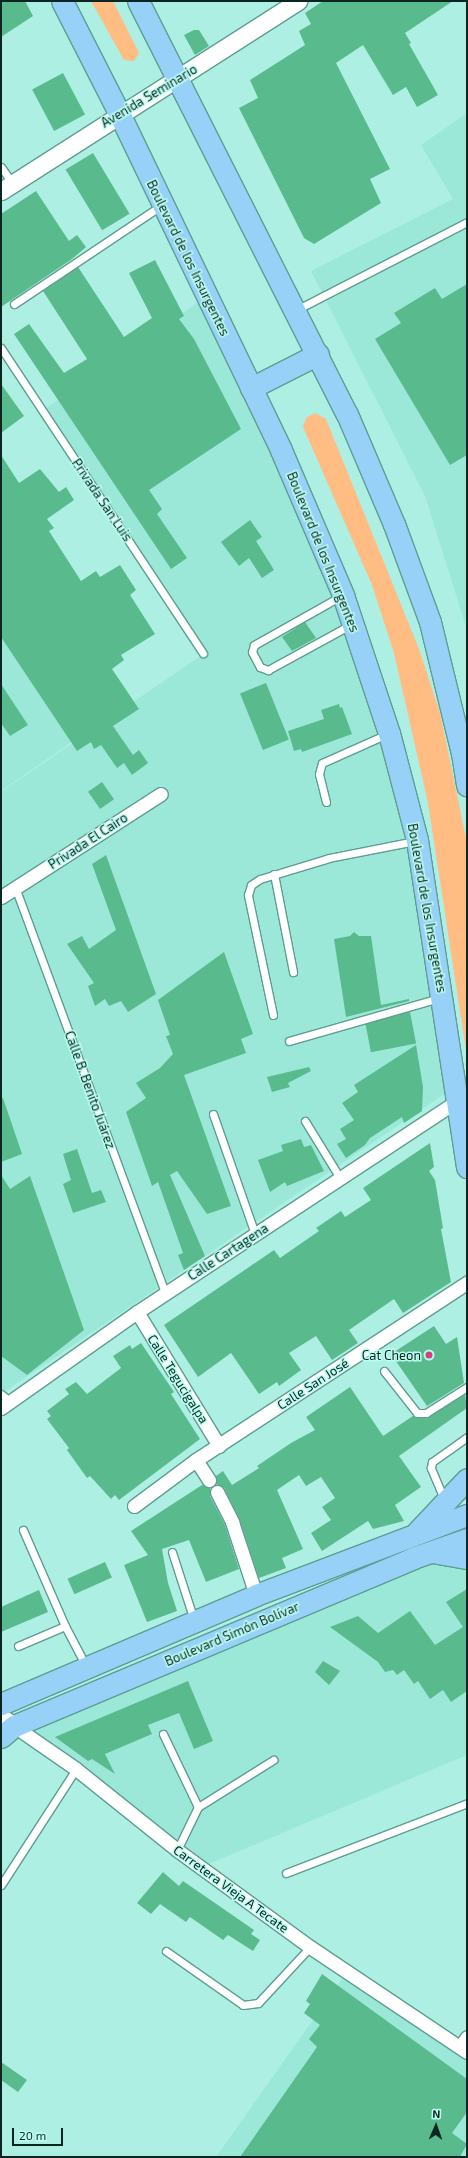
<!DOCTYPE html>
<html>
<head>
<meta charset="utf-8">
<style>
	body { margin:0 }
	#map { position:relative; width:468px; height:2158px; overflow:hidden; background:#aeefe3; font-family:"Exo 2",sans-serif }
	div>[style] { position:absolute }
	.built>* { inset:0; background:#9be8d9 }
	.green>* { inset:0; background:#ffbc83 }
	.building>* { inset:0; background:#59bb8d; transform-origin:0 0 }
	.roads { filter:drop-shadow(1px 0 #5e9d92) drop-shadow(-1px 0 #5e9d92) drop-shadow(0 1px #5e9d92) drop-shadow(0 -1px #5e9d92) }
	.service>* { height:7px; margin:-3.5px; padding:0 3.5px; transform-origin:3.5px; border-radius:3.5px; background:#fff }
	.minor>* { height:13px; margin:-6.5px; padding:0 6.5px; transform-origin:6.5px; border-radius:6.5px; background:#fff }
	.tertiary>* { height:17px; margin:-8.5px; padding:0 8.5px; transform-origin:8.5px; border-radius:8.5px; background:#fff }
	.primary>* { height:21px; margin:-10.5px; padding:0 10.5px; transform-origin:10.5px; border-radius:10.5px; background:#98d1f7 }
	.dots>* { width:11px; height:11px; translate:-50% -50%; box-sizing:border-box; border:2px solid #bbfdf0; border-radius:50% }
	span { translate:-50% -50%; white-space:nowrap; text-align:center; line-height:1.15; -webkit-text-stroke:3px #bbfdf0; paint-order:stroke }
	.street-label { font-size:13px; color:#0b2622 }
	.poi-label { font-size:13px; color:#0b2622 }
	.right { translate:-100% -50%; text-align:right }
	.frame { position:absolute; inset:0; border:2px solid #0b2622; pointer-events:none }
	.north { position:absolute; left:416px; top:2106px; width:40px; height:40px; -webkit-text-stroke:3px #bbfdf0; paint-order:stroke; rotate:2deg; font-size:11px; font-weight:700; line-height:16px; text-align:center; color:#0b2622 }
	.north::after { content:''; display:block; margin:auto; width:14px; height:18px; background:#0b2622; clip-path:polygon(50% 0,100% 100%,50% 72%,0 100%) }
	.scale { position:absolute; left:12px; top:2128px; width:51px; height:18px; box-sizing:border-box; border:2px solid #0b2622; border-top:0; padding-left:5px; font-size:12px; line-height:14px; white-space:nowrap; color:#0b2622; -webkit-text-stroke:3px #bbfdf0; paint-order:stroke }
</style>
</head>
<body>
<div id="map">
	<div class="built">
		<div style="clip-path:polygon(467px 113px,467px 630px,425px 496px,311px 271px,453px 199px,421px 145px)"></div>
		<div style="clip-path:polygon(210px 294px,386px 702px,452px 1089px,1px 1394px,1px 792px,202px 655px,42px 411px)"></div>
		<div style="clip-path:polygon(1px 518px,125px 705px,1px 791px)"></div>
		<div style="clip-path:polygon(432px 1559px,467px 1563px,467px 1755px,204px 1866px,12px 1728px)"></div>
		<div style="clip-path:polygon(349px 1969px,467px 2057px,467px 2157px,216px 2157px)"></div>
	</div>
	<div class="green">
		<div style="clip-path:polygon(91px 1px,113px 1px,139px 53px,134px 61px,124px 60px)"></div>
		<div style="clip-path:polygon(315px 413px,326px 419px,419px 649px,440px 713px,467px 843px,467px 1057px,428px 803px,394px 653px,372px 585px,303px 427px,306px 418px)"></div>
	</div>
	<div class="building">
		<div style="clip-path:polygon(1px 1px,25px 1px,33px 16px,1px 37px)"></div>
		<div style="clip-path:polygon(323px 1px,453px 1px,405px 33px,411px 43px,409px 44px,438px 95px,417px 107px,406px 87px,393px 95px,363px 45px,336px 63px,390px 169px,370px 179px,381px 203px,314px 244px,304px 238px,239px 108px,258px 98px,250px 80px,305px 45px,299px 31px,311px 24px,305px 13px)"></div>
		<div style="clip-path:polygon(194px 30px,199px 30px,209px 46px,195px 55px,184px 35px)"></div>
		<div style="left:63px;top:73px;width:47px;height:35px;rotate:62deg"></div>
		<div style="left:93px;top:153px;width:71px;height:32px;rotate:59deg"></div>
		<div style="clip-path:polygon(36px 191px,69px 241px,77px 235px,86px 247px,72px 259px,1px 307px,1px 214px)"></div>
		<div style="clip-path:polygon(155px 260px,184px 316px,179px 319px,194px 339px,241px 429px,149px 490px,162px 509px,157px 514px,187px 558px,171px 569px,14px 334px,29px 324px,64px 373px,87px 359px,43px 291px,78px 267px,124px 337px,152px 318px,129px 273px)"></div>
		<div style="clip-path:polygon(467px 284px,467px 455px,450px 465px,375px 339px,401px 323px,394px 313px,435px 288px,442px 299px)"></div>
		<div style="clip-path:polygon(1px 384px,24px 416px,1px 433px)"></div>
		<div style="clip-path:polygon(1px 455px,19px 483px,40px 469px,59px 492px,66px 487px,74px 500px,47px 519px,54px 528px,49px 531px,81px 581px,96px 571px,100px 577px,120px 565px,136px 590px,130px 595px,155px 634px,121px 655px,124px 660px,112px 669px,139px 709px,113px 726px,133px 755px,139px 750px,148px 763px,132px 775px,124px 763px,117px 768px,101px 745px,94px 749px,91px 742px,77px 751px,1px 637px)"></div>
		<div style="clip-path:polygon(250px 520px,262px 537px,256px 541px,274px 570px,262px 578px,249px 558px,239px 566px,221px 542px)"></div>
		<div style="clip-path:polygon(305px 622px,316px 638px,292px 651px,282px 637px)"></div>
		<div style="left:266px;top:683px;width:61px;height:28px;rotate:68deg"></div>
		<div style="clip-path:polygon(1px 684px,28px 725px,10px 736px,1px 723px)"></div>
		<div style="clip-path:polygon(339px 704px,340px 708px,342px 707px,352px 734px,302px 752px,301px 749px,294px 751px,288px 731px,324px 719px,321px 710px)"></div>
		<div style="left:102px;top:782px;width:21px;height:17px;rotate:55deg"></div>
		<div style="clip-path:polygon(106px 855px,156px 994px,128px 1012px,121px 1001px,109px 1006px,105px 999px,95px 1006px,88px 986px,94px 983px,67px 944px,82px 936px,89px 949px,116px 930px,92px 864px)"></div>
		<div style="clip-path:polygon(354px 932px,359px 936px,371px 936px,381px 1005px,409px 999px,409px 1001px,346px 1017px,334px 939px,350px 936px)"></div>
		<div style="clip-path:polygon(224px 952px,253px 1034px,241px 1039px,246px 1053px,184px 1075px,231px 1206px,207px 1214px,177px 1171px,170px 1175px,205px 1256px,184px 1270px,178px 1255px,183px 1253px,158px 1182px,152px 1186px,126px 1112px,146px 1098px,136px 1083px,160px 1068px,173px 1054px,166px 1036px,170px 1035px,158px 1000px)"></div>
		<div style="left:410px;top:1012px;width:32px;height:46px;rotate:79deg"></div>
		<div style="clip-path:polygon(416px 1045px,423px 1087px,422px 1111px,404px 1123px,402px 1117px,370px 1138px,365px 1145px,346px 1158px,337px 1144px,346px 1139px,340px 1129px,354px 1120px,342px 1103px,358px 1092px,354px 1085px)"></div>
		<div style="clip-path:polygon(309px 1067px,311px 1071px,288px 1083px,290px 1087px,272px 1092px,267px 1077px)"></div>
		<div style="clip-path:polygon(3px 1098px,22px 1154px,1px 1162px,1px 1099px)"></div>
		<div style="clip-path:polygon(301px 1139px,304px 1147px,311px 1145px,324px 1171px,287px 1186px,285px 1182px,270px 1192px,258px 1160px,283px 1151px,281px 1145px)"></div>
		<div style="clip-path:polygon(430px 1143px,434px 1167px,429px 1171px,435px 1180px,443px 1228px,441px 1229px,451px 1282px,403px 1313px,394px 1299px,349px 1330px,358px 1343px,332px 1360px,316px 1336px,289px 1353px,301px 1370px,279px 1386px,277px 1382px,259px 1394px,231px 1353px,198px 1377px,164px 1325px,274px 1250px,280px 1258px,319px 1231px,316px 1228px,341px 1211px,345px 1217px,371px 1200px,363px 1188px)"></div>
		<div style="clip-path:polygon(77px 1149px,92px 1193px,101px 1190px,106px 1202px,73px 1213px,63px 1184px,71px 1180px,63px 1154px)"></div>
		<div style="clip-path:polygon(1px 1175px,10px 1189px,30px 1176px,84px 1330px,27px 1375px,1px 1356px)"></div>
		<div style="clip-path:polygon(434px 1326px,446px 1344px,457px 1337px,464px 1383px,424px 1408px,427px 1406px,391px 1354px)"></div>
		<div style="clip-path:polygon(141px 1343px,174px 1392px,171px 1394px,200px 1439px,119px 1500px,115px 1495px,111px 1499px,90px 1476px,87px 1478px,67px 1450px,69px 1448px,47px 1419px,51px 1416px,47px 1411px,69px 1394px,65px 1389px,76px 1382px,87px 1394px,121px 1368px,113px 1356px,130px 1345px,132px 1349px)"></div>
		<div style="clip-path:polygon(350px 1387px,383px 1436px,413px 1416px,428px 1417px,465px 1394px,467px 1408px,399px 1456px,421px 1487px,395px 1505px,404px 1521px,373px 1529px,368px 1521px,322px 1551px,311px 1533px,331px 1520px,322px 1507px,335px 1498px,321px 1477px,306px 1486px,299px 1475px,277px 1490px,303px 1549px,282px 1558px,286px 1568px,259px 1578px,239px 1518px,224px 1488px,216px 1484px,216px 1476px,223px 1471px,232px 1485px,259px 1468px,257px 1466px,291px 1443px,315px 1430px,306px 1417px)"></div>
		<div style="clip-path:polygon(202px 1485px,210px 1488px,210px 1496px,225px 1525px,239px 1569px,206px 1582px,189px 1540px,162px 1549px,168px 1583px,177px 1611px,147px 1622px,124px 1565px,148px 1555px,131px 1531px)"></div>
		<div style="left:105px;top:1562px;width:17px;height:41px;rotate:66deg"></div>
		<div style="clip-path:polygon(467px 1589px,467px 1691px,451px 1702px,443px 1690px,430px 1699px,418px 1681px,414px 1684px,404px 1670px,397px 1675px,393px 1670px,385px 1672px,378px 1662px,330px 1627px,358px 1616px,378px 1633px,410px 1611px,435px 1645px,463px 1627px,446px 1602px)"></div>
		<div style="clip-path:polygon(39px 1590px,48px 1612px,1px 1632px,1px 1607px)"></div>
		<div style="clip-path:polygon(323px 1661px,340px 1671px,329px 1685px,315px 1672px)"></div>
		<div style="clip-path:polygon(188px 1681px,213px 1741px,194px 1749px,179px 1713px,148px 1725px,152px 1734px,105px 1754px,115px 1774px,92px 1759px,88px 1761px,55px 1737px)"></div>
		<div style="clip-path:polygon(163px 1872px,179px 1886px,183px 1881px,254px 1930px,251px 1934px,260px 1940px,253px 1951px,228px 1935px,223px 1940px,190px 1917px,186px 1922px,160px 1904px,151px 1914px,137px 1903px)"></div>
		<div style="clip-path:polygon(322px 1974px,467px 2079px,467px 2112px,452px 2133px,467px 2144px,460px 2157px,240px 2157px,317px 2047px,309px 2039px,320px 2025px,304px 2013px,310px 2004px,306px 2001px)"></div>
		<div style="clip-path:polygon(1px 2062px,27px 2080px,18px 2092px,1px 2080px)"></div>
	</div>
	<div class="roads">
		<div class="service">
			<div style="left:1px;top:167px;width:19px;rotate:55deg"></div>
			<div style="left:14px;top:304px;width:178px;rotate:-33.8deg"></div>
			<div style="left:296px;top:310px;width:192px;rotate:-27.2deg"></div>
			<div style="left:1px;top:348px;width:366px;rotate:56.5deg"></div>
			<div style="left:341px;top:596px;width:100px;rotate:150.6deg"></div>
			<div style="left:254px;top:645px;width:7px;rotate:106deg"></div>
			<div style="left:252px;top:652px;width:17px;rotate:62deg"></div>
			<div style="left:260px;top:667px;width:9px;rotate:21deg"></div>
			<div style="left:268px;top:670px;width:96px;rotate:-28.7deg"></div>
			<div style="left:326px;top:802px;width:29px;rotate:-104deg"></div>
			<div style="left:319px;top:774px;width:11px;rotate:-75deg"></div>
			<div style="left:322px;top:763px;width:71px;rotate:-24deg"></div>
			<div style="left:274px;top:874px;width:100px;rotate:79deg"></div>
			<div style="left:15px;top:887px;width:433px;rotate:69.7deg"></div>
			<div style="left:273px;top:1015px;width:123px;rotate:-101.8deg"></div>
			<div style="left:248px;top:895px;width:10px;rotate:-73deg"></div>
			<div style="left:251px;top:885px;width:11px;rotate:-34deg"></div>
			<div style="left:260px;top:879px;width:72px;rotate:-16.9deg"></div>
			<div style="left:329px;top:858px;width:88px;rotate:-11.2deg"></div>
			<div style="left:289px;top:1041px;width:156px;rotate:-16deg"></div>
			<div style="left:213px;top:1114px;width:127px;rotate:70.7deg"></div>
			<div style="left:305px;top:1121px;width:67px;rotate:58.4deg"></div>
			<div style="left:384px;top:1371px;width:53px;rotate:51.8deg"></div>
			<div style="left:417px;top:1413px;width:9px"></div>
			<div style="left:426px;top:1413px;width:49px;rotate:-32.4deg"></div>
			<div style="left:1px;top:1394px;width:13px;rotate:39deg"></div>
			<div style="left:444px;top:1499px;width:34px;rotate:-113deg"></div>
			<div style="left:431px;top:1468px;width:6px;rotate:-81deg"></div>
			<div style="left:432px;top:1462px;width:43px;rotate:-35.5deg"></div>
			<div style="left:23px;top:1530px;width:105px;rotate:66.4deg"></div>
			<div style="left:172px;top:1552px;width:71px;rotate:72.1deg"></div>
			<div style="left:18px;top:1646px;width:51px;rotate:-23.1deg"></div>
			<div style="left:65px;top:1626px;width:45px;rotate:62.3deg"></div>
			<div style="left:163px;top:1734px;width:81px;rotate:64.4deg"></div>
			<div style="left:198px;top:1807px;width:48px;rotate:116deg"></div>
			<div style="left:198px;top:1807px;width:89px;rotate:-32.1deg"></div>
			<div style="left:286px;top:1873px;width:194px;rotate:-21.1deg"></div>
			<div style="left:1px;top:1885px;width:138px;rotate:-57.1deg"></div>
			<div style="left:166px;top:1951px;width:94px;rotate:35deg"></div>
			<div style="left:243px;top:2005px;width:15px;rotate:-8deg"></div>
			<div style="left:258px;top:2003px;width:76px;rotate:-47.1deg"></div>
		</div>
		<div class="minor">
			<div style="left:1px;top:897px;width:190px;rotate:-32.8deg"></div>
			<div style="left:137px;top:1312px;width:157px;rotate:58.5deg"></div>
			<div style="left:1px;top:1408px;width:166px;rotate:-35.2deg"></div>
			<div style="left:137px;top:1312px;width:383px;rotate:-33.4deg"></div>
			<div style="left:196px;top:1460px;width:24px;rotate:57deg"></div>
			<div style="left:217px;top:1492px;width:34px;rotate:63deg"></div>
			<div style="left:232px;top:1522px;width:77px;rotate:71.8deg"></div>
			<div style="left:134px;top:1506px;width:77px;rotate:-36.6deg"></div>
			<div style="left:196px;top:1460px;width:324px;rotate:-33.2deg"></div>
			<div style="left:14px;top:1726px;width:75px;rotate:34.7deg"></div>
			<div style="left:76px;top:1769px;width:129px;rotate:38.7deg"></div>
			<div style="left:177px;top:1850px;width:165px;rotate:36.1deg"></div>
			<div style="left:310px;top:1947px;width:189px;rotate:33.8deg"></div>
			<div style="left:460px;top:2047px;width:12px;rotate:-55deg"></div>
		</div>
		<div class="tertiary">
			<div style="left:1px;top:191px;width:353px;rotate:-32.6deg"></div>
			<div style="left:1px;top:1717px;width:16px;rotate:35deg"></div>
		</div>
		<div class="primary">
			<div style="left:62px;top:1px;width:126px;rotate:63deg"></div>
			<div style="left:119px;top:113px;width:374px;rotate:64.3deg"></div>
			<div style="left:281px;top:450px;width:158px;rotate:66.8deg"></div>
			<div style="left:343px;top:595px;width:145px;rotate:71.6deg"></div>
			<div style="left:389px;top:733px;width:111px;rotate:75.3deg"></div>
			<div style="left:417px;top:840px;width:331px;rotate:81.3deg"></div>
			<div style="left:138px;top:1px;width:463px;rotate:63.2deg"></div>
			<div style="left:347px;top:414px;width:120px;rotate:66.9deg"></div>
			<div style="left:394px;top:524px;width:104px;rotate:69.8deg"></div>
			<div style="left:430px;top:622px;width:135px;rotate:76.3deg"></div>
			<div style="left:462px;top:753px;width:33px;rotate:81deg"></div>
			<div style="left:251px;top:388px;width:75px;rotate:-26.9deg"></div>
			<div style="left:417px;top:1532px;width:73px;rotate:-46.7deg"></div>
			<div style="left:432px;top:1552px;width:36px;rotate:10deg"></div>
			<div style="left:1px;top:1704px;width:277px;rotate:-23.1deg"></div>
			<div style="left:256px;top:1595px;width:226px;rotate:-20.8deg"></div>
			<div style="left:1px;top:1737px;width:17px;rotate:-40deg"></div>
			<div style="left:14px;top:1726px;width:433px;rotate:-22.8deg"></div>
			<div style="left:413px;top:1558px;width:57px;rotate:-19.4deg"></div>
		</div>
	</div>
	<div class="dots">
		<div style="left:429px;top:1355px;background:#cf4478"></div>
	</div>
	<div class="street-label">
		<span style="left:149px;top:96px;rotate:-31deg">Avenida Seminario</span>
		<span style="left:188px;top:258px;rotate:64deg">Boulevard de los Insurgentes</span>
		<span style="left:102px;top:500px;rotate:56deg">Privada San Luis</span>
		<span style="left:323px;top:552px;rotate:68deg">Boulevard de los Insurgentes</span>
		<span style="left:88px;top:841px;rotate:-33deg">Privada El Cairo</span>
		<span style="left:427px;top:908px;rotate:80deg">Boulevard de los Insurgentes</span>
		<span style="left:90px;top:1090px;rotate:70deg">Calle B. Benito Juárez</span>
		<span style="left:228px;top:1252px;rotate:-33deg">Calle Cartagena</span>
		<span style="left:178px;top:1379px;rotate:58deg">Calle Tegucigalpa</span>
		<span style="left:313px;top:1384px;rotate:-33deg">Calle San José</span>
		<span style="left:232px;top:1634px;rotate:-23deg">Boulevard Simón Bolívar</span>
		<span style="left:231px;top:1889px;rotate:36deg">Carretera Vieja A Tecate</span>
	</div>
	<div class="poi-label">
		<span class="right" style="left:421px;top:1355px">Cat Cheon</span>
	</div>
	<div class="frame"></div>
	<div class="north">N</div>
	<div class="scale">20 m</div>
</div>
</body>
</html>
